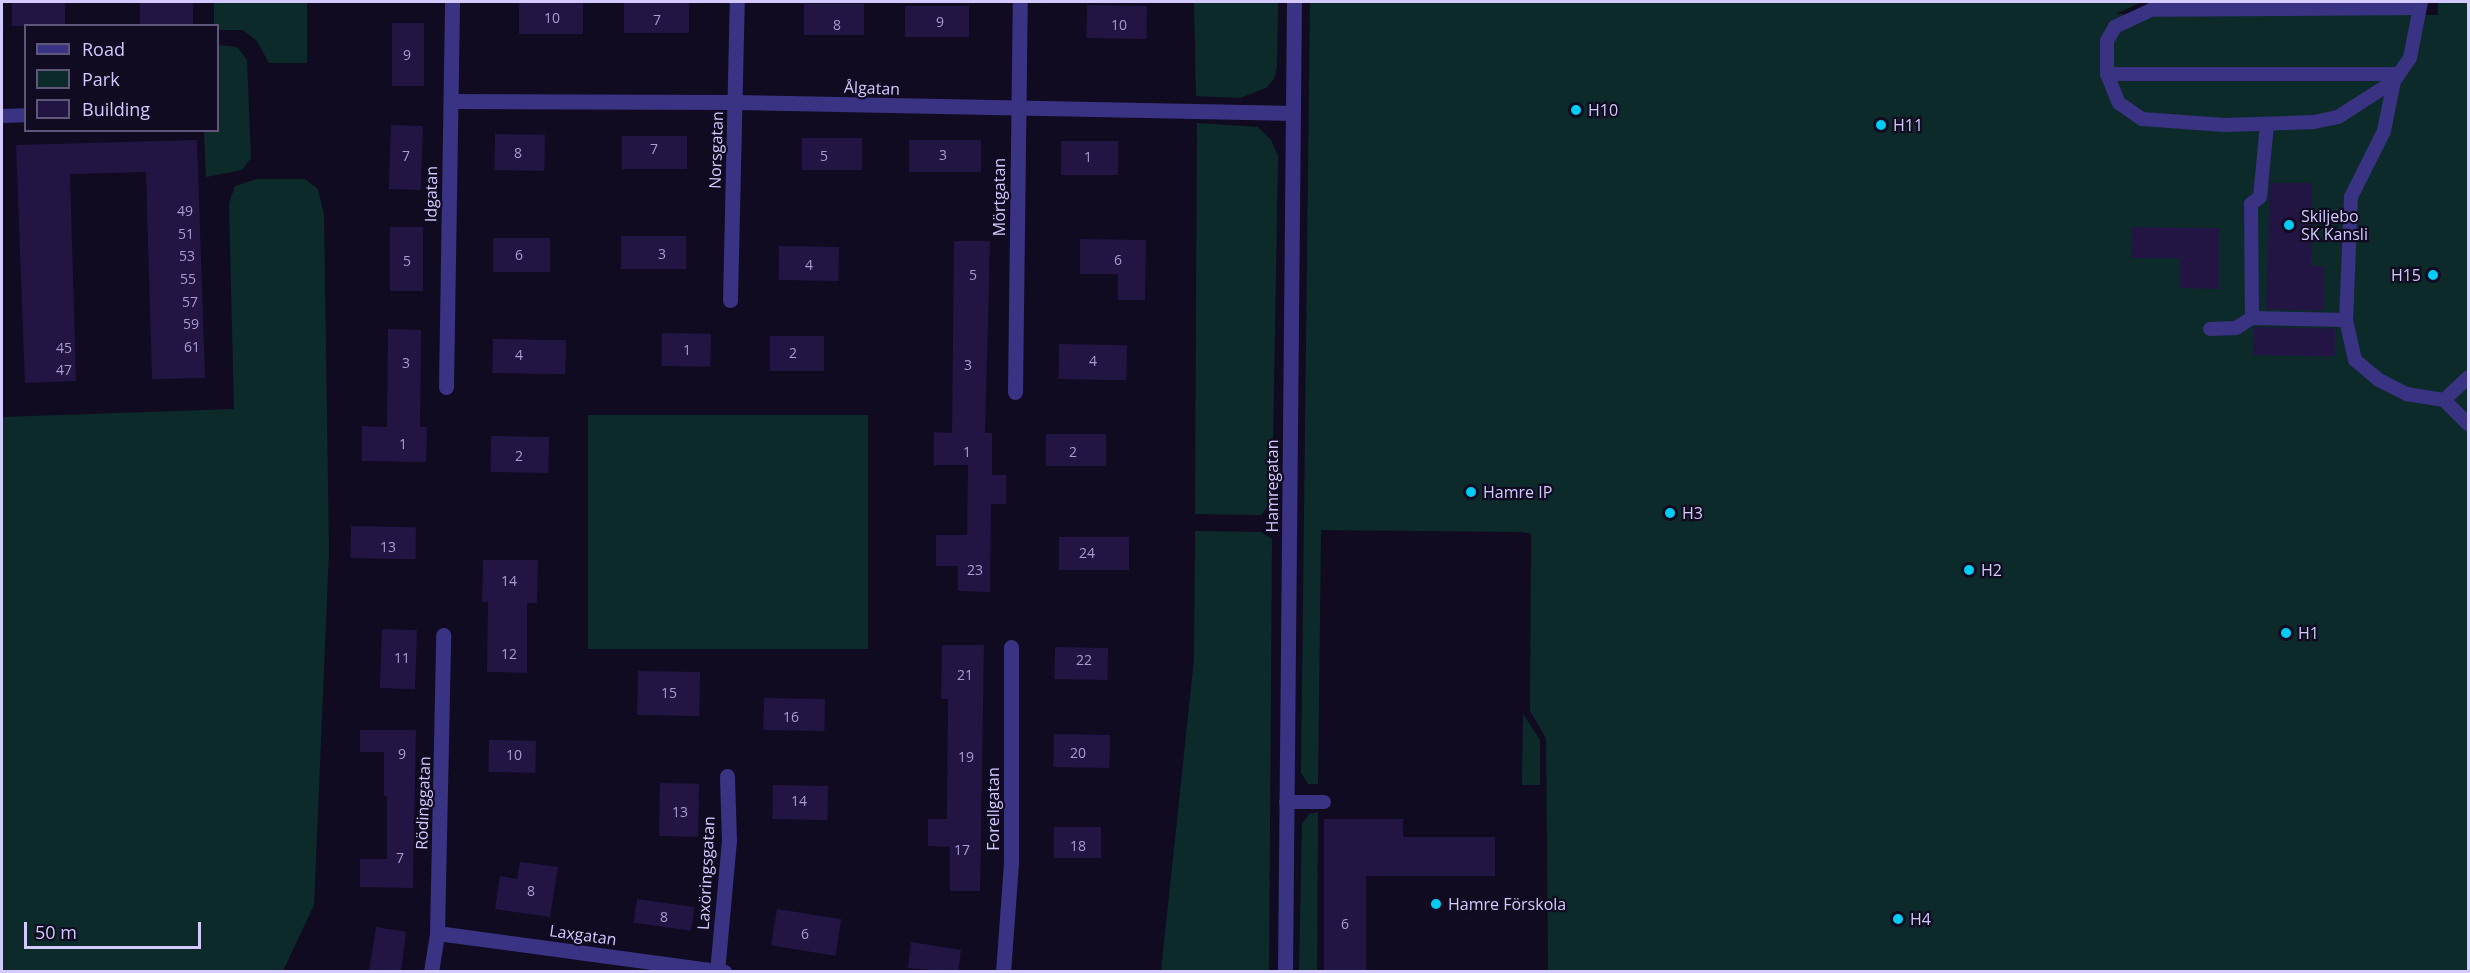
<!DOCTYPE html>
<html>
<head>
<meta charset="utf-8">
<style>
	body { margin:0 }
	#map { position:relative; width:2470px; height:973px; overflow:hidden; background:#100b20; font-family:"Open Sans",sans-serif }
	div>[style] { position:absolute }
	.green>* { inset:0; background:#0d2a2b; transform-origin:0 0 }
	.building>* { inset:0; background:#221543; transform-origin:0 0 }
	.service>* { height:14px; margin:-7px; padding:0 7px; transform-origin:7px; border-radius:7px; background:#3a3283 }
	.minor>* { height:15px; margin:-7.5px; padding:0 7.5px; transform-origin:7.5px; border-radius:7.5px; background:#3a3283 }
	.tertiary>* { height:15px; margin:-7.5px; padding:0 7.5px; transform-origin:7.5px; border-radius:7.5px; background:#3a3283 }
	.dots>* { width:16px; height:16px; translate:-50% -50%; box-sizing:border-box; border:3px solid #100b20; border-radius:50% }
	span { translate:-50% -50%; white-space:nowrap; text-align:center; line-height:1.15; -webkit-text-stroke:4.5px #100b20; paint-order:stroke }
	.number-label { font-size:14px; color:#a89dd0 }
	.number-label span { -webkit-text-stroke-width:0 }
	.street-label { font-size:16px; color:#d4caff }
	.poi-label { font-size:16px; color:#d4caff }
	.left { translate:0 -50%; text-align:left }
	.right { translate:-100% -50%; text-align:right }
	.frame { position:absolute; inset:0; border:3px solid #d4caff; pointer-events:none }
	.legend { position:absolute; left:24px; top:24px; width:195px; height:108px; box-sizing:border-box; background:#100b20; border:2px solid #5e5779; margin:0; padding:8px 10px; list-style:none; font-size:18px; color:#d4caff }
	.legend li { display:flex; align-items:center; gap:12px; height:30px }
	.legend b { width:30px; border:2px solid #5e5779 }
	.scale { position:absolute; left:24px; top:922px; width:177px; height:27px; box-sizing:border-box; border:3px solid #d4caff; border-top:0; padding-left:8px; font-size:18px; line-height:21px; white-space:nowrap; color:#d4caff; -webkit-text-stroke:4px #100b20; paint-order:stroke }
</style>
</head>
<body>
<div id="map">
	<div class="green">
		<div style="clip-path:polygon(214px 2px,307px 2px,307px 63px,269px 63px,257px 41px,243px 30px,218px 30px,218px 26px,214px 25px)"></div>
		<div style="clip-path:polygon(1194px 2px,1278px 2px,1277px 67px,1274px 79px,1266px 88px,1240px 98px,1196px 96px)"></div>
		<div style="clip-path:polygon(1310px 2px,2142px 2px,2116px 14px,2438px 15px,2438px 2px,2468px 2px,2468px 971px,1548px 971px,1546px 738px,1530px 711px,1531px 534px,1524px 532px,1321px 530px,1318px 784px,1308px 784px,1301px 773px)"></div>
		<div style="clip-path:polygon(218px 45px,237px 47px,247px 60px,251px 158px,242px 170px,206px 177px,204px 131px,218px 130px)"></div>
		<div style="clip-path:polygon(1197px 123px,1258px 127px,1271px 140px,1278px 156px,1272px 501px,1261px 515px,1195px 514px)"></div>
		<div style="clip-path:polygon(257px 179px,305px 179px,318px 189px,324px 215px,329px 552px,314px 905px,283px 971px,2px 971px,2px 417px,234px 409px,229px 203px,235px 186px)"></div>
		<div style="left:588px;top:415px;width:280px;height:234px"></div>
		<div style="clip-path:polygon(1195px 531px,1261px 532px,1272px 539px,1269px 971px,1161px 971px,1194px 660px)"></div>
		<div style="clip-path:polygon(1523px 714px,1540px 740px,1540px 785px,1522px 785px)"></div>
		<div style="clip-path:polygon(1318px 812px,1317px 971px,1299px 971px,1302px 824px,1309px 814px)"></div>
	</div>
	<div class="building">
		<div style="left:12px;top:2px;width:53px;height:24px"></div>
		<div style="left:140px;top:2px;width:53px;height:24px"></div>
		<div style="left:519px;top:2px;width:64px;height:32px"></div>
		<div style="left:624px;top:2px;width:65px;height:31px"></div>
		<div style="left:804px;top:4px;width:60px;height:31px"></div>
		<div style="left:1087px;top:5px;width:60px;height:33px;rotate:1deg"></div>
		<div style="left:905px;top:6px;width:64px;height:31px"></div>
		<div style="left:392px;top:23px;width:32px;height:63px"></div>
		<div style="left:391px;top:125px;width:32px;height:64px;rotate:2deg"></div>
		<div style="left:495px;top:134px;width:50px;height:36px;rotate:1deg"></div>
		<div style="left:622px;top:136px;width:65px;height:33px"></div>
		<div style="left:802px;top:138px;width:60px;height:32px"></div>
		<div style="clip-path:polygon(197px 140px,205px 378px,152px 379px,146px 172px,70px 174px,76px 381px,25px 383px,16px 145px)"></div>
		<div style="left:909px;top:140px;width:72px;height:32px"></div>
		<div style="left:1061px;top:141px;width:57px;height:34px"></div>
		<div style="clip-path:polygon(2270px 183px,2312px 183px,2311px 266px,2324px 266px,2324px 311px,2266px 309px)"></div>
		<div style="left:390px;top:227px;width:33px;height:64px"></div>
		<div style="clip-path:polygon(2132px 227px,2219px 228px,2219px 289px,2180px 288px,2180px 258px,2131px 258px)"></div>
		<div style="left:621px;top:236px;width:65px;height:33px"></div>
		<div style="left:493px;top:238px;width:57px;height:34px"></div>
		<div style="clip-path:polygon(1080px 239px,1146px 240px,1145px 300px,1118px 300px,1118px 274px,1080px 274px)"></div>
		<div style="clip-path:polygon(954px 241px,990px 241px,985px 433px,992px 433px,992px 475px,1006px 475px,1006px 504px,991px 504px,990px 592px,958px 591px,958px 566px,936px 566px,936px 535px,967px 535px,968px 465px,934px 465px,934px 432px,952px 433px)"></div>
		<div style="left:779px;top:246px;width:60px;height:34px;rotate:1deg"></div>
		<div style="left:2254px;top:327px;width:81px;height:28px;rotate:1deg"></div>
		<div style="clip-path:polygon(388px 329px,421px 330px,420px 427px,427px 427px,426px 462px,362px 461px,362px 426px,387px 427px)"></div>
		<div style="left:662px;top:333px;width:49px;height:33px;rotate:1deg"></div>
		<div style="left:770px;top:336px;width:54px;height:35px"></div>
		<div style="left:493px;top:339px;width:73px;height:34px;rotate:1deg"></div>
		<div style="left:1059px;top:344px;width:68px;height:35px;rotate:1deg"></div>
		<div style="left:1046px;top:434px;width:60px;height:32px"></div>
		<div style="left:491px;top:436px;width:58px;height:36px;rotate:1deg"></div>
		<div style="left:351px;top:526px;width:65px;height:32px;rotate:1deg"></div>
		<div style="left:1059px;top:537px;width:70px;height:33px"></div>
		<div style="clip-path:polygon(483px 560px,538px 560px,537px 603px,527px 603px,527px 673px,487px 672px,488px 602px,482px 602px)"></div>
		<div style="left:382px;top:629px;width:35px;height:59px;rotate:2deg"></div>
		<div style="clip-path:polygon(942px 645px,984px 645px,980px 891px,950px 891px,950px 847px,928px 846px,928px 819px,947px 819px,948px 699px,941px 699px)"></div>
		<div style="left:1055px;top:647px;width:53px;height:32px;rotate:1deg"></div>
		<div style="left:638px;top:671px;width:62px;height:44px;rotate:1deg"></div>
		<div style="left:764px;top:698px;width:61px;height:32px;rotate:1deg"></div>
		<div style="clip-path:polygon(360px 730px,416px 730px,413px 888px,360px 887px,360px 859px,387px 859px,387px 796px,384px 796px,384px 752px,360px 752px)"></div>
		<div style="left:1054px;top:734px;width:56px;height:33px;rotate:1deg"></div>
		<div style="left:489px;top:740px;width:47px;height:32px;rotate:1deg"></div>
		<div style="left:660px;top:783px;width:39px;height:53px;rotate:1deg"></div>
		<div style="left:773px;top:785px;width:55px;height:34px;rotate:1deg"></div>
		<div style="clip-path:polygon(1324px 819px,1403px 819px,1403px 837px,1495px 837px,1495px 876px,1366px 876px,1366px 972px,1324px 972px)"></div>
		<div style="left:1054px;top:827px;width:47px;height:31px"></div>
		<div style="clip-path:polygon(520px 862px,558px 867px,550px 917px,495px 909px,500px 876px,517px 879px)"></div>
		<div style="left:637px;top:899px;width:58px;height:24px;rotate:8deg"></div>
		<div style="left:777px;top:909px;width:65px;height:37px;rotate:9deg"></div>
		<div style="clip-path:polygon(376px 927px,406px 932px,401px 972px,369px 972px)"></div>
		<div style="clip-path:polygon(911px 942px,961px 950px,958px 972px,908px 968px)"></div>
	</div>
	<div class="service">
		<div style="left:2419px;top:8px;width:268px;rotate:179.6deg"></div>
		<div style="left:2151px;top:10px;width:40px;rotate:155deg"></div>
		<div style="left:2115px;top:27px;width:16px;rotate:120deg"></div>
		<div style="left:2107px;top:41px;width:33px;rotate:90deg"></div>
		<div style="left:2107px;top:74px;width:31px;rotate:68deg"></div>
		<div style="left:2119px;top:103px;width:28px;rotate:35deg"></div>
		<div style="left:2142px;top:119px;width:83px;rotate:4.1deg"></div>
		<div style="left:2225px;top:125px;width:89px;rotate:-1.9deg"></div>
		<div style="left:2314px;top:122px;width:25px;rotate:-12deg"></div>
		<div style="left:2338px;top:117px;width:67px;rotate:-32.7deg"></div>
		<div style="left:2394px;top:81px;width:28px;rotate:-55deg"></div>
		<div style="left:2410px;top:58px;width:57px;rotate:-78.9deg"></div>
		<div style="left:2107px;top:74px;width:292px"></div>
		<div style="left:2394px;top:81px;width:51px;rotate:101.3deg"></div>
		<div style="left:2384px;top:131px;width:74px;rotate:116.6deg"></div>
		<div style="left:2351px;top:197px;width:123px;rotate:92.3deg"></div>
		<div style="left:2346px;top:320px;width:41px;rotate:77.3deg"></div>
		<div style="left:2355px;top:360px;width:31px;rotate:40deg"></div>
		<div style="left:2379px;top:380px;width:30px;rotate:27deg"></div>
		<div style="left:2406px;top:394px;width:38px;rotate:9deg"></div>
		<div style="left:2444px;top:400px;width:34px;rotate:45deg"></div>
		<div style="left:2px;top:116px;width:24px;rotate:-2deg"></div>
		<div style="left:2252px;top:318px;width:114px;rotate:-90.5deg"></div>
		<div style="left:2251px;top:204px;width:11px;rotate:-38deg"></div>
		<div style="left:2260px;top:197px;width:73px;rotate:-84.5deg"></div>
		<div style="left:2210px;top:329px;width:26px;rotate:-2deg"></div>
		<div style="left:2236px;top:328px;width:19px;rotate:-32deg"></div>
		<div style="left:2252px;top:318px;width:94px;rotate:1.2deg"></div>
		<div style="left:2444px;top:400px;width:33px;rotate:-43deg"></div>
		<div style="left:1286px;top:802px;width:38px"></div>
	</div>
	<div class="minor">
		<div style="left:451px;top:101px;width:284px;rotate:0.2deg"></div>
		<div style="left:735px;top:102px;width:557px;rotate:1.13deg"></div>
		<div style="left:730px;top:300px;width:298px;rotate:-88.7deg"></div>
		<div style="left:446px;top:387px;width:385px;rotate:-89.1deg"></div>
		<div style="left:1015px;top:392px;width:390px;rotate:-89.3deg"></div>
		<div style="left:437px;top:933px;width:290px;rotate:7.7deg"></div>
		<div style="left:431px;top:972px;width:39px;rotate:-81deg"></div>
		<div style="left:437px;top:933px;width:298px;rotate:-88.8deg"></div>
		<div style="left:717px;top:972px;width:132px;rotate:-84.8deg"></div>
		<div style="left:729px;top:841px;width:65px;rotate:-91.8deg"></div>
		<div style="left:1003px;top:972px;width:109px;rotate:-85.8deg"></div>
		<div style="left:1011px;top:863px;width:216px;rotate:-90deg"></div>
	</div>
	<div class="tertiary">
		<div style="left:1285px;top:972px;width:970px;rotate:-89.47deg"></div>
	</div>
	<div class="dots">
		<div style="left:1576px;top:110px;background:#00ccf5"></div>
		<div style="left:1881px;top:125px;background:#00ccf5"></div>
		<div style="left:2289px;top:225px;background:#00ccf5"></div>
		<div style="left:2433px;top:275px;background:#00ccf5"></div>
		<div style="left:1471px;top:492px;background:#00ccf5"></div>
		<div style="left:1670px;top:513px;background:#00ccf5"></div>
		<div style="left:1969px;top:570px;background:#00ccf5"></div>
		<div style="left:2286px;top:633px;background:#00ccf5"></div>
		<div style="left:1436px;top:904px;background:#00ccf5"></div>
		<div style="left:1898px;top:919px;background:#00ccf5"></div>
	</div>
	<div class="number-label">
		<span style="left:552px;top:18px">10</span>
		<span style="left:657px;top:20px">7</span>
		<span style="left:940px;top:22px">9</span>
		<span style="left:837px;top:25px">8</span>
		<span style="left:1119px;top:25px">10</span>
		<span style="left:407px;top:55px">9</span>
		<span style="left:654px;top:149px">7</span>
		<span style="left:518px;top:153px">8</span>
		<span style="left:943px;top:155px">3</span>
		<span style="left:406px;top:156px">7</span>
		<span style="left:824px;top:156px">5</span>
		<span style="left:1088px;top:157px">1</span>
		<span style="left:185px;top:211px">49</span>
		<span style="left:186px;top:234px">51</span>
		<span style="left:662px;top:254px">3</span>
		<span style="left:519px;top:255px">6</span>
		<span style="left:187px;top:256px">53</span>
		<span style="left:1118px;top:260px">6</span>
		<span style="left:407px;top:261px">5</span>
		<span style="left:809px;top:265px">4</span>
		<span style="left:973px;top:275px">5</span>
		<span style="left:188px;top:279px">55</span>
		<span style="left:190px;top:302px">57</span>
		<span style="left:191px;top:324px">59</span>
		<span style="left:192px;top:347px">61</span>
		<span style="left:64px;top:348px">45</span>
		<span style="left:687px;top:350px">1</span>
		<span style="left:793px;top:353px">2</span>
		<span style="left:519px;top:355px">4</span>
		<span style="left:1093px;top:361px">4</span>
		<span style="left:406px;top:363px">3</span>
		<span style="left:968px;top:365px">3</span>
		<span style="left:64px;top:370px">47</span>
		<span style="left:403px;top:444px">1</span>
		<span style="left:967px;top:452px">1</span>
		<span style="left:1073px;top:452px">2</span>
		<span style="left:519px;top:456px">2</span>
		<span style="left:388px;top:547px">13</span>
		<span style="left:1087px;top:553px">24</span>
		<span style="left:975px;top:570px">23</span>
		<span style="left:509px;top:581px">14</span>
		<span style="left:509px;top:654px">12</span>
		<span style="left:402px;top:658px">11</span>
		<span style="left:1084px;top:660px">22</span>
		<span style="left:965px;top:675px">21</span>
		<span style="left:669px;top:693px">15</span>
		<span style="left:791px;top:717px">16</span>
		<span style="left:1078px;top:753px">20</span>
		<span style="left:402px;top:754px">9</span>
		<span style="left:514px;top:755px">10</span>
		<span style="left:966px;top:757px">19</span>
		<span style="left:799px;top:801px">14</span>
		<span style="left:680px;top:812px">13</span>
		<span style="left:1078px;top:846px">18</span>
		<span style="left:962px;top:850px">17</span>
		<span style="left:400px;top:858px">7</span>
		<span style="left:531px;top:891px">8</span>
		<span style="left:664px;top:917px">8</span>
		<span style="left:1345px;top:924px">6</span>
		<span style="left:805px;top:934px">6</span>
	</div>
	<div class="street-label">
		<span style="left:872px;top:88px;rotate:2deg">Ålgatan</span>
		<span style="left:716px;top:150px;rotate:-88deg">Norsgatan</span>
		<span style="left:431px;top:194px;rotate:-89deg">Idgatan</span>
		<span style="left:999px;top:197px;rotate:-90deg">Mörtgatan</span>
		<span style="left:1272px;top:486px;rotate:-90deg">Hamregatan</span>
		<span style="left:423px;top:803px;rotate:-88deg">Rödinggatan</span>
		<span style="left:993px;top:809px;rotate:-90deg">Forellgatan</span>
		<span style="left:706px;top:873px;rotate:-87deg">Laxöringsgatan</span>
		<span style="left:583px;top:935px;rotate:8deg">Laxgatan</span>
	</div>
	<div class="poi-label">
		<span class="left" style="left:1588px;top:110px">H10</span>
		<span class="left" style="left:1893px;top:125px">H11</span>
		<span class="left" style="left:2301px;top:225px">Skiljebo<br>SK Kansli</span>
		<span class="right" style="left:2421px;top:275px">H15</span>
		<span class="left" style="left:1483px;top:492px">Hamre IP</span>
		<span class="left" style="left:1682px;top:513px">H3</span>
		<span class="left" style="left:1981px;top:570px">H2</span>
		<span class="left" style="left:2298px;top:633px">H1</span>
		<span class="left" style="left:1448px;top:904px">Hamre Förskola</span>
		<span class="left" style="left:1910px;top:919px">H4</span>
	</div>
	<div class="frame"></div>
	<ul class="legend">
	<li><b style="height:8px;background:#3a3283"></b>Road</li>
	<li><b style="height:16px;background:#0d2a2b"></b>Park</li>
	<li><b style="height:16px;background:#221543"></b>Building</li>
	</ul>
	<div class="scale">50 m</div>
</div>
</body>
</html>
